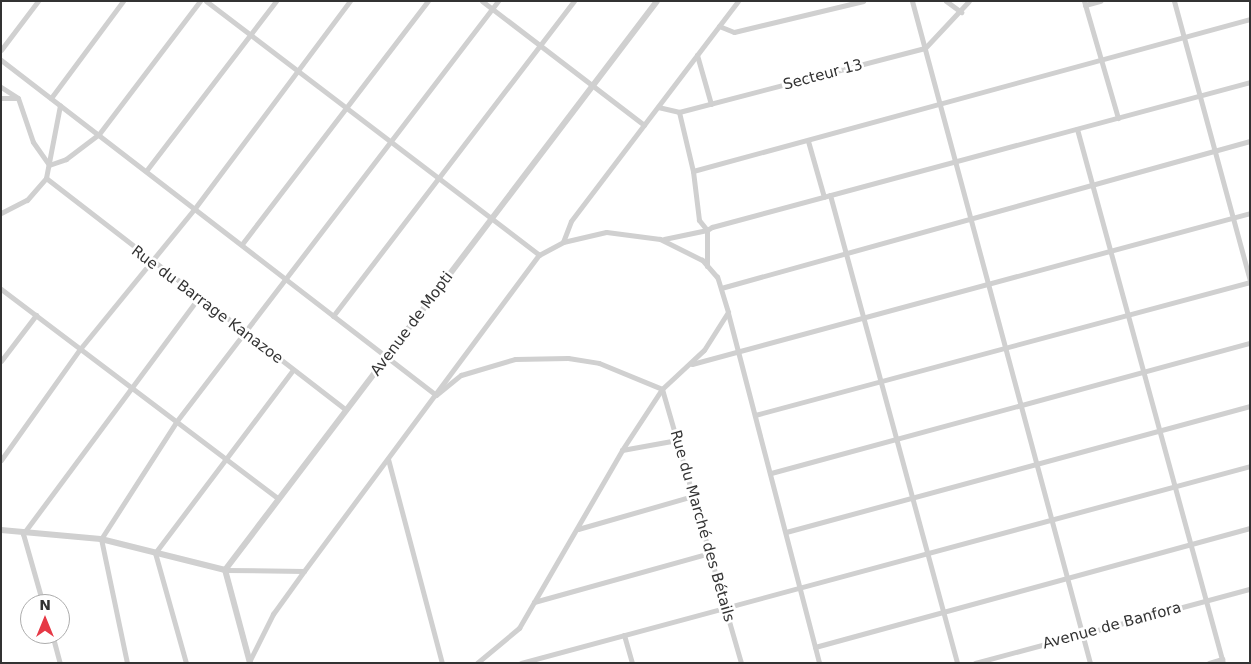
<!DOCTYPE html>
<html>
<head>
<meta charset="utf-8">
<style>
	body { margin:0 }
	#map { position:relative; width:1251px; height:664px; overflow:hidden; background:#fff; font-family:"DejaVu Sans",sans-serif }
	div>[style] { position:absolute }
	.minor>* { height:5px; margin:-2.5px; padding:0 2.5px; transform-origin:2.5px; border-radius:2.5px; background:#d0d0d0 }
	.tertiary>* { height:6px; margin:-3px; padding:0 3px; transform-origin:3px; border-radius:3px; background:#d0d0d0 }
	span { translate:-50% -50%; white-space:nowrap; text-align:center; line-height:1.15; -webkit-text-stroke:5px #fff; paint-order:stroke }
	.street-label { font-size:15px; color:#333 }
	.frame { position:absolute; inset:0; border:2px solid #333; pointer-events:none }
	.north { position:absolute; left:20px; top:594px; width:50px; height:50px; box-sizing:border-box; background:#fff; border:1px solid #adadad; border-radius:50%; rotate:0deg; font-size:14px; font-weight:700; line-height:20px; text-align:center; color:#333 }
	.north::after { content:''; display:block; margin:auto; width:18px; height:22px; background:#e63946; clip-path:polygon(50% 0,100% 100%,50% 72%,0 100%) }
</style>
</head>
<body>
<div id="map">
	<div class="minor">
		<div style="left:206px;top:1px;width:419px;rotate:37.3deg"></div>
		<div style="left:482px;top:1px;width:204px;rotate:37.4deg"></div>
		<div style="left:912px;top:1px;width:686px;rotate:74.95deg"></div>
		<div style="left:946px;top:1px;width:19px;rotate:36deg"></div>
		<div style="left:1084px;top:1px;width:122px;rotate:73.8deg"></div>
		<div style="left:1174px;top:1px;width:290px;rotate:74.8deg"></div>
		<div style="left:1085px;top:5px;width:16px;rotate:-15deg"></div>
		<div style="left:719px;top:26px;width:16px;rotate:22deg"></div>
		<div style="left:734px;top:32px;width:133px;rotate:-13.5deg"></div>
		<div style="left:1px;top:50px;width:61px;rotate:-52.9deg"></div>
		<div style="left:697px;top:55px;width:51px;rotate:74.1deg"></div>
		<div style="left:1px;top:60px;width:549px;rotate:37.6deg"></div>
		<div style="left:436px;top:395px;width:32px;rotate:-39deg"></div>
		<div style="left:461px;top:375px;width:56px;rotate:-16.5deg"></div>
		<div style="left:515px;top:359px;width:53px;rotate:-1.1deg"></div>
		<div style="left:568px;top:358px;width:31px;rotate:9deg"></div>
		<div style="left:599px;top:363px;width:68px;rotate:22.4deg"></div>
		<div style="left:662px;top:389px;width:285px;rotate:73.9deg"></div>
		<div style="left:1px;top:87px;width:20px;rotate:33deg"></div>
		<div style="left:18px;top:98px;width:46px;rotate:71.2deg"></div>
		<div style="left:33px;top:142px;width:28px;rotate:55deg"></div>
		<div style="left:1px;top:98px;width:16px"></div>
		<div style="left:51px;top:98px;width:121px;rotate:-53.4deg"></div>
		<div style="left:658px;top:107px;width:22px;rotate:13deg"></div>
		<div style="left:679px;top:112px;width:254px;rotate:-14.6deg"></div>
		<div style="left:925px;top:48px;width:64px;rotate:-46.9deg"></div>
		<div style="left:679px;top:112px;width:61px;rotate:76.7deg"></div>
		<div style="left:693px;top:171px;width:577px;rotate:-15.26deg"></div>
		<div style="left:1077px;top:129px;width:554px;rotate:74.71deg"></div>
		<div style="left:808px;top:141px;width:58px;rotate:74.1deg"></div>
		<div style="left:49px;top:165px;width:18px;rotate:-19deg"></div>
		<div style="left:66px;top:159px;width:41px;rotate:-37.1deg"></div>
		<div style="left:99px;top:134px;width:167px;rotate:-52.8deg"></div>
		<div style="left:146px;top:171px;width:214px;rotate:-52.6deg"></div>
		<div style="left:46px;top:178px;width:379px;rotate:37.7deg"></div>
		<div style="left:830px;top:195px;width:485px;rotate:74.8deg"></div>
		<div style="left:1px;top:213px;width:29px;rotate:-27deg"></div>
		<div style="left:27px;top:200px;width:29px;rotate:-49deg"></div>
		<div style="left:46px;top:178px;width:74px;rotate:-79.1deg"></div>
		<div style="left:664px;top:239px;width:44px;rotate:-11.8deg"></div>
		<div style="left:707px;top:230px;width:13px;rotate:-129deg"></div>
		<div style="left:699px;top:220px;width:49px;rotate:-97deg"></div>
		<div style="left:242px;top:244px;width:306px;rotate:-52.6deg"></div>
		<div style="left:707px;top:266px;width:36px;rotate:-90deg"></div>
		<div style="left:707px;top:230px;width:6px;rotate:-31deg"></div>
		<div style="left:712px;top:227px;width:557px;rotate:-15.08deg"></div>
		<div style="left:721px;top:288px;width:549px;rotate:-15.53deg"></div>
		<div style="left:1px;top:289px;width:345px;rotate:37.1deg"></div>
		<div style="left:728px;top:313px;width:362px;rotate:75.4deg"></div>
		<div style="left:333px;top:316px;width:397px;rotate:-52.6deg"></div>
		<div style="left:1px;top:361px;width:58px;rotate:-52.7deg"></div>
		<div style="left:692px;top:364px;width:578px;rotate:-15.14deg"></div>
		<div style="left:755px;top:415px;width:513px;rotate:-15.04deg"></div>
		<div style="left:622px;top:450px;width:56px;rotate:-10.3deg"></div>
		<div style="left:388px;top:459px;width:211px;rotate:75.2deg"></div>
		<div style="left:1px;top:460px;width:136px;rotate:-54.6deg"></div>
		<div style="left:80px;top:349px;width:182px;rotate:-50.8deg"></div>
		<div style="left:195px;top:208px;width:259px;rotate:-53.2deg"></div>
		<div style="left:771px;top:473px;width:496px;rotate:-15.2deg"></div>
		<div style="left:578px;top:529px;width:120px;rotate:-16deg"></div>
		<div style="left:786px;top:532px;width:481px;rotate:-15.2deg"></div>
		<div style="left:225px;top:570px;width:79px;rotate:0.7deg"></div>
		<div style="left:304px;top:571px;width:394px;rotate:-53.4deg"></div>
		<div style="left:539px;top:255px;width:27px;rotate:-28deg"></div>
		<div style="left:534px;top:602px;width:183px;rotate:-15.6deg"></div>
		<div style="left:43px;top:604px;width:73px;rotate:-105.9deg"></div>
		<div style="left:23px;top:534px;width:294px;rotate:-53.4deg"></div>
		<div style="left:52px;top:634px;width:30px;rotate:75deg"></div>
		<div style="left:624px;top:635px;width:29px;rotate:74deg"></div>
		<div style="left:815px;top:647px;width:451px;rotate:-15.3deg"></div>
		<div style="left:249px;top:662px;width:54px;rotate:-63.4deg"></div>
		<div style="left:273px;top:614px;width:53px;rotate:-54.2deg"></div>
		<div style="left:127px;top:663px;width:127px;rotate:-101.8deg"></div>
		<div style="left:101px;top:539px;width:139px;rotate:-57.3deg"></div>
		<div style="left:176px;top:422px;width:530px;rotate:-52.59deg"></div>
		<div style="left:186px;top:663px;width:114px;rotate:-105.7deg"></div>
		<div style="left:155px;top:553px;width:229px;rotate:-53deg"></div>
		<div style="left:477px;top:663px;width:55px;rotate:-39.8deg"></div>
		<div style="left:519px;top:628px;width:206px;rotate:-59.9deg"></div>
		<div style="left:622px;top:450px;width:73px;rotate:-56.7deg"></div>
		<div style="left:662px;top:389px;width:57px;rotate:-42.9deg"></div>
		<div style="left:704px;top:350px;width:45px;rotate:-57.7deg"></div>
		<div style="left:728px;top:312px;width:37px;rotate:-107deg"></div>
		<div style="left:717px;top:277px;width:23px;rotate:-131deg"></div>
		<div style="left:702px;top:260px;width:47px;rotate:-153.4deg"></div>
		<div style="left:660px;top:239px;width:54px;rotate:-172.6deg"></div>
		<div style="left:606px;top:232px;width:44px;rotate:166.9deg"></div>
		<div style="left:563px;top:242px;width:22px;rotate:-69deg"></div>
		<div style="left:571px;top:221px;width:276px;rotate:-52.8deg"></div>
		<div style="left:521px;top:663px;width:755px;rotate:-15.12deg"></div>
		<div style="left:975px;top:663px;width:285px;rotate:-15.1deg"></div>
		<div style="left:1209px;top:663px;width:14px;rotate:-17deg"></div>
	</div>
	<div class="tertiary">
		<div style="left:1px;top:530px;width:100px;rotate:5.1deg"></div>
		<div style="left:101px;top:539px;width:128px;rotate:14deg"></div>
		<div style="left:250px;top:663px;width:96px;rotate:-105deg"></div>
		<div style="left:225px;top:570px;width:714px;rotate:-52.79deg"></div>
	</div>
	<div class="street-label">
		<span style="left:823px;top:75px;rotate:-15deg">Secteur 13</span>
		<span style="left:207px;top:305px;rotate:37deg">Rue du Barrage Kanazoe</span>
		<span style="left:412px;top:324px;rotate:-53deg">Avenue de Mopti</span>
		<span style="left:702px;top:526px;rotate:74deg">Rue du Marché des Bétails</span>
		<span style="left:1112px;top:626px;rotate:-15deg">Avenue de Banfora</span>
	</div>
	<div class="frame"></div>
	<div class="north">N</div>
</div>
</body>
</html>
